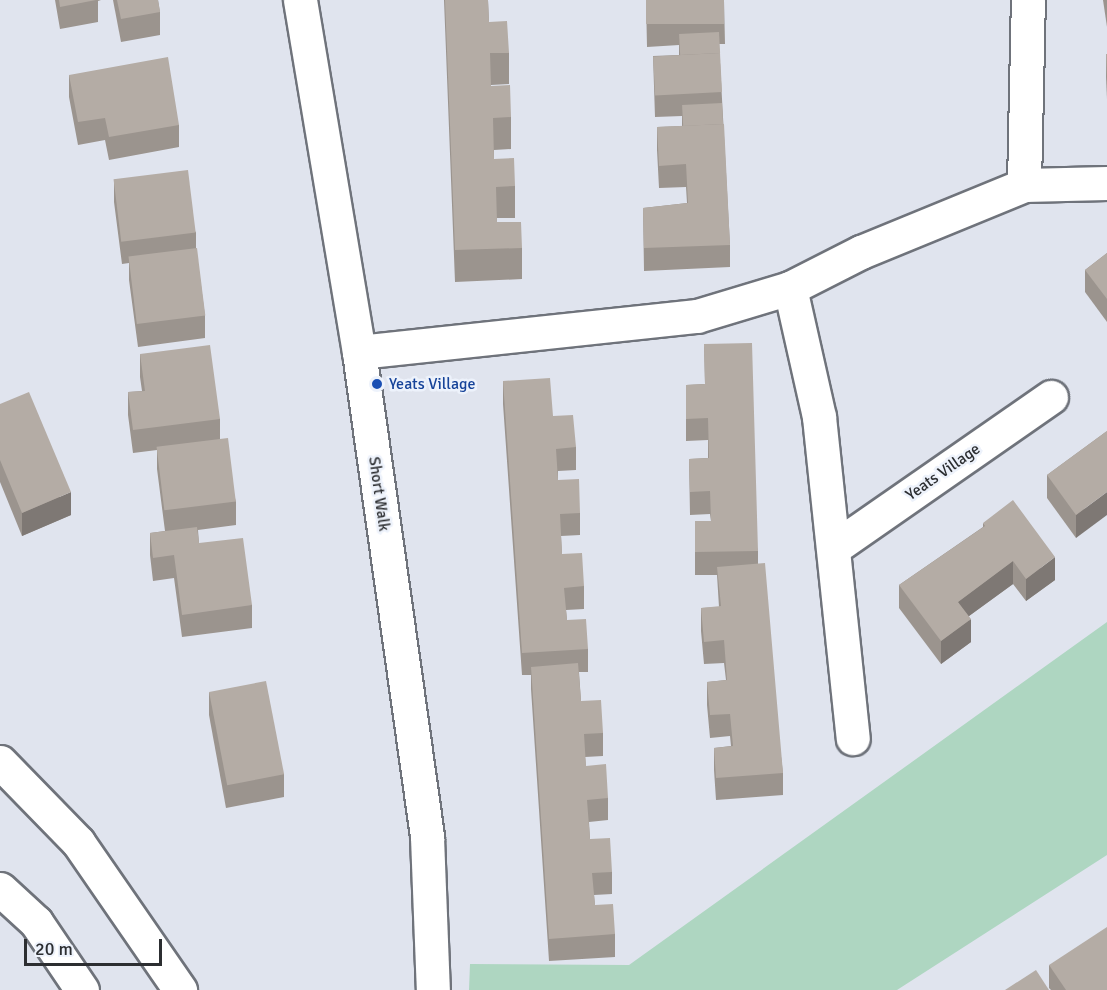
<!DOCTYPE html>
<html>
<head>
<meta charset="utf-8">
<style>
	body { margin:0 }
	#map { position:relative; width:1107px; height:990px; overflow:hidden; background:#e0e4ee; font-family:Signika,sans-serif }
	div>[style] { position:absolute }
	.green>* { inset:0; background:#aed6c1 }
	.roads { filter:drop-shadow(2px 0 #6f737b) drop-shadow(-2px 0 #6f737b) drop-shadow(0 2px #6f737b) drop-shadow(0 -2px #6f737b) }
	.minor>* { height:33px; margin:-16.5px; padding:0 16.5px; transform-origin:16.5px; border-radius:16.5px; background:#fff }
	.tertiary>* { height:33px; margin:-16.5px; padding:0 16.5px; transform-origin:16.5px; border-radius:16.5px; background:#fff }
	.secondary>* { height:33px; margin:-16.5px; padding:0 16.5px; transform-origin:16.5px; border-radius:16.5px; background:#fff }
	.wall>* { inset:0; background:#9b948e }
	.shaded-wall>* { inset:0; background:#7e7874 }
	.building>* { inset:0; background:#b4aca5; transform-origin:0 0 }
	.dots>* { width:16px; height:16px; translate:-50% -50%; box-sizing:border-box; border:3px solid #edf2fb; border-radius:50% }
	span { translate:-50% -50%; white-space:nowrap; text-align:center; line-height:1.15; -webkit-text-stroke:5px #edf2fb; paint-order:stroke }
	.transit-label { font-size:16px; color:#164399 }
	.left { translate:0 -50%; text-align:left }
	.street-label { font-size:16px; color:#2c2e31 }
	.scale { position:absolute; left:24px; top:939px; width:138px; height:27px; box-sizing:border-box; border:3px solid #2c2e31; border-top:0; padding-left:8px; font-size:18px; line-height:21px; white-space:nowrap; color:#2c2e31; -webkit-text-stroke:4px #edf2fb; paint-order:stroke }
</style>
</head>
<body>
<div id="map">
	<div class="green">
		<div style="clip-path:polygon(1107px 622px,1107px 855px,897px 990px,469px 990px,470px 964px,629px 965px)"></div>
	</div>
	<div class="roads">
		<div class="minor">
			<div style="left:1024px;top:185px;width:185px;rotate:-88.8deg"></div>
			<div style="left:790px;top:288px;width:132px;rotate:77.3deg"></div>
			<div style="left:819px;top:417px;width:323px;rotate:84deg"></div>
			<div style="left:359px;top:352px;width:340px;rotate:-6.1deg"></div>
			<div style="left:697px;top:316px;width:97px;rotate:-16.8deg"></div>
			<div style="left:790px;top:288px;width:80px;rotate:-26.9deg"></div>
			<div style="left:861px;top:252px;width:176px;rotate:-22.3deg"></div>
			<div style="left:1024px;top:185px;width:83px;rotate:-1.4deg"></div>
			<div style="left:835px;top:547px;width:263px;rotate:-34.8deg"></div>
			<div style="left:0;top:889px;width:49px;rotate:42.5deg"></div>
			<div style="left:36px;top:922px;width:82px;rotate:55.9deg"></div>
		</div>
		<div class="tertiary">
			<div style="left:300px;top:0;width:357px;rotate:80.5deg"></div>
			<div style="left:359px;top:352px;width:490px;rotate:82deg"></div>
			<div style="left:427px;top:837px;width:153px;rotate:87.8deg"></div>
		</div>
		<div class="secondary">
			<div style="left:0;top:762px;width:112px;rotate:45.7deg"></div>
			<div style="left:78px;top:842px;width:180px;rotate:55.4deg"></div>
		</div>
	</div>
	<div class="wall">
		<div style="clip-path:polygon(55px 0,101px 0,98px 1px,98px 22px,60px 29px)"></div>
		<div style="clip-path:polygon(113px 0,158px 0,160px 12px,160px 35px,121px 42px)"></div>
		<div style="clip-path:polygon(444px 0,488px 0,489px 22px,509px 53px,509px 84px,491px 85px,491px 86px,511px 117px,511px 149px,494px 150px,494px 159px,515px 186px,515px 218px,497px 218px,497px 222px,522px 248px,522px 279px,455px 282px)"></div>
		<div style="clip-path:polygon(646px 0,724px 0,725px 44px,719px 44px,730px 245px,730px 267px,644px 271px,643px 208px,687px 203px,686px 187px,659px 188px,657px 150px,657px 127px,682px 126px,682px 116px,655px 117px,653px 56px,679px 55px,679px 45px,647px 47px)"></div>
		<div style="clip-path:polygon(1103px 0,1107px 0,1107px 27px)"></div>
		<div style="clip-path:polygon(1106px 54px,1107px 54px,1107px 99px,1106px 77px)"></div>
		<div style="clip-path:polygon(69px 75px,179px 125px,179px 147px,109px 160px,105px 140px,78px 145px,69px 97px)"></div>
		<div style="clip-path:polygon(114px 180px,196px 232px,196px 248px,205px 316px,205px 338px,138px 347px,129px 280px,129px 263px,122px 264px,114px 202px)"></div>
		<div style="clip-path:polygon(1107px 253px,1107px 322px,1085px 292px,1085px 270px)"></div>
		<div style="clip-path:polygon(704px 344px,758px 551px,758px 563px,783px 773px,783px 795px,716px 800px,714px 770px,714px 748px,731px 746px,730px 736px,710px 738px,707px 705px,707px 682px,726px 680px,724px 663px,704px 664px,701px 631px,701px 608px,719px 607px,717px 575px,695px 575px,695px 521px,711px 521px,710px 514px,690px 515px,689px 459px,708px 458px,708px 440px,686px 441px,686px 385px,705px 384px)"></div>
		<div style="clip-path:polygon(140px 354px,220px 419px,220px 439px,236px 502px,236px 525px,198px 530px,199px 543px,252px 605px,252px 628px,182px 637px,174px 578px,153px 581px,150px 555px,150px 533px,165px 531px,157px 469px,157px 450px,133px 453px,128px 415px,128px 392px,142px 391px,140px 377px)"></div>
		<div style="clip-path:polygon(503px 381px,553px 416px,576px 447px,576px 470px,558px 471px,558px 480px,580px 513px,580px 535px,561px 536px,562px 554px,584px 586px,584px 609px,566px 610px,567px 620px,588px 649px,588px 672px,579px 672px,581px 701px,603px 733px,603px 756px,585px 757px,586px 766px,608px 798px,608px 820px,589px 822px,590px 839px,612px 872px,612px 894px,594px 895px,595px 905px,615px 934px,615px 957px,549px 961px,531px 689px,531px 675px,522px 675px,503px 404px)"></div>
		<div style="clip-path:polygon(0 404px,71px 515px,22px 536px,0 482px)"></div>
		<div style="clip-path:polygon(1107px 431px,1076px 538px,1047px 498px,1047px 475px)"></div>
		<div style="clip-path:polygon(983px 523px,1055px 580px,1026px 601px,1013px 584px,969px 616px,971px 642px,941px 664px,899px 608px,899px 585px,983px 527px)"></div>
		<div style="clip-path:polygon(209px 692px,284px 774px,284px 797px,226px 808px,209px 715px)"></div>
		<div style="clip-path:polygon(1049px 965px,1107px 990px,1051px 990px,1049px 988px)"></div>
	</div>
	<div class="shaded-wall">
		<div style="clip-path:polygon(71px 492px,71px 515px,22px 536px,22px 513px)"></div>
		<div style="clip-path:polygon(1107px 492px,1107px 515px,1076px 538px,1076px 515px)"></div>
		<div style="clip-path:polygon(1055px 557px,1055px 580px,1026px 601px,1026px 579px)"></div>
		<div style="clip-path:polygon(1013px 561px,1013px 584px,958px 624px,958px 602px)"></div>
		<div style="clip-path:polygon(971px 619px,971px 642px,941px 664px,941px 641px)"></div>
	</div>
	<div class="building">
		<div style="clip-path:polygon(59px 0,96px 0,60px 7px)"></div>
		<div style="clip-path:polygon(117px 0,158px 0,160px 12px,121px 19px)"></div>
		<div style="clip-path:polygon(445px 0,488px 0,489px 22px,507px 21px,509px 53px,490px 53px,491px 86px,510px 85px,511px 117px,493px 118px,494px 159px,514px 158px,515px 186px,496px 187px,497px 222px,521px 222px,522px 248px,455px 250px)"></div>
		<div style="left:646px;top:0;width:78px;height:24px"></div>
		<div style="left:719px;top:32px;width:21px;height:40px;rotate:87deg"></div>
		<div style="left:720px;top:53px;width:39px;height:67px;rotate:87deg"></div>
		<div style="clip-path:polygon(1106px 54px,1107px 54px,1107px 77px)"></div>
		<div style="clip-path:polygon(168px 57px,179px 125px,109px 137px,105px 118px,78px 122px,69px 75px)"></div>
		<div style="left:722px;top:103px;width:21px;height:40px;rotate:87deg"></div>
		<div style="clip-path:polygon(724px 124px,730px 245px,644px 248px,643px 208px,688px 203px,686px 164px,659px 166px,657px 127px)"></div>
		<div style="left:188px;top:170px;width:63px;height:75px;rotate:83deg"></div>
		<div style="left:197px;top:248px;width:68px;height:69px;rotate:83deg"></div>
		<div style="clip-path:polygon(1107px 253px,1107px 299px,1085px 270px)"></div>
		<div style="clip-path:polygon(752px 343px,758px 551px,695px 552px,695px 521px,711px 521px,710px 491px,690px 492px,689px 459px,709px 458px,708px 418px,686px 419px,686px 385px,705px 384px,704px 344px)"></div>
		<div style="clip-path:polygon(210px 345px,220px 419px,133px 430px,128px 392px,145px 391px,140px 354px)"></div>
		<div style="clip-path:polygon(550px 378px,553px 416px,573px 415px,576px 447px,556px 449px,558px 480px,579px 479px,580px 513px,560px 514px,562px 554px,582px 553px,584px 586px,564px 588px,567px 620px,586px 619px,588px 649px,522px 653px,503px 381px)"></div>
		<div style="clip-path:polygon(29px 392px,71px 492px,22px 513px,0 460px,0 404px)"></div>
		<div style="clip-path:polygon(1107px 431px,1107px 492px,1076px 515px,1047px 475px)"></div>
		<div style="left:228px;top:438px;width:64px;height:72px;rotate:83deg"></div>
		<div style="clip-path:polygon(1013px 500px,1055px 557px,1026px 579px,1013px 561px,958px 602px,971px 619px,941px 641px,899px 585px,985px 526px,983px 523px)"></div>
		<div style="clip-path:polygon(197px 527px,199px 543px,243px 538px,252px 605px,182px 615px,174px 555px,153px 558px,150px 533px)"></div>
		<div style="clip-path:polygon(765px 563px,783px 773px,716px 778px,714px 748px,733px 746px,730px 714px,710px 715px,707px 682px,727px 680px,724px 640px,704px 642px,701px 608px,721px 606px,717px 567px)"></div>
		<div style="clip-path:polygon(578px 663px,581px 701px,601px 700px,603px 733px,584px 734px,586px 766px,606px 764px,608px 798px,587px 800px,590px 839px,610px 838px,612px 872px,592px 873px,595px 905px,613px 904px,615px 934px,549px 939px,531px 667px)"></div>
		<div style="left:266px;top:681px;width:95px;height:58px;rotate:79deg"></div>
		<div style="clip-path:polygon(1107px 927px,1107px 990px,1066px 990px,1049px 965px)"></div>
		<div style="clip-path:polygon(1036px 970px,1049px 990px,1005px 990px)"></div>
	</div>
	<div class="dots">
		<div style="left:377px;top:384px;background:#1a4fb4"></div>
	</div>
	<div class="transit-label">
		<span class="left" style="left:389px;top:384px">Yeats Village</span>
	</div>
	<div class="street-label">
		<span style="left:943px;top:472px;rotate:-35deg">Yeats Village</span>
		<span style="left:379px;top:494px;rotate:82deg">Short Walk</span>
	</div>
	<div class="scale">20 m</div>
</div>
</body>
</html>
